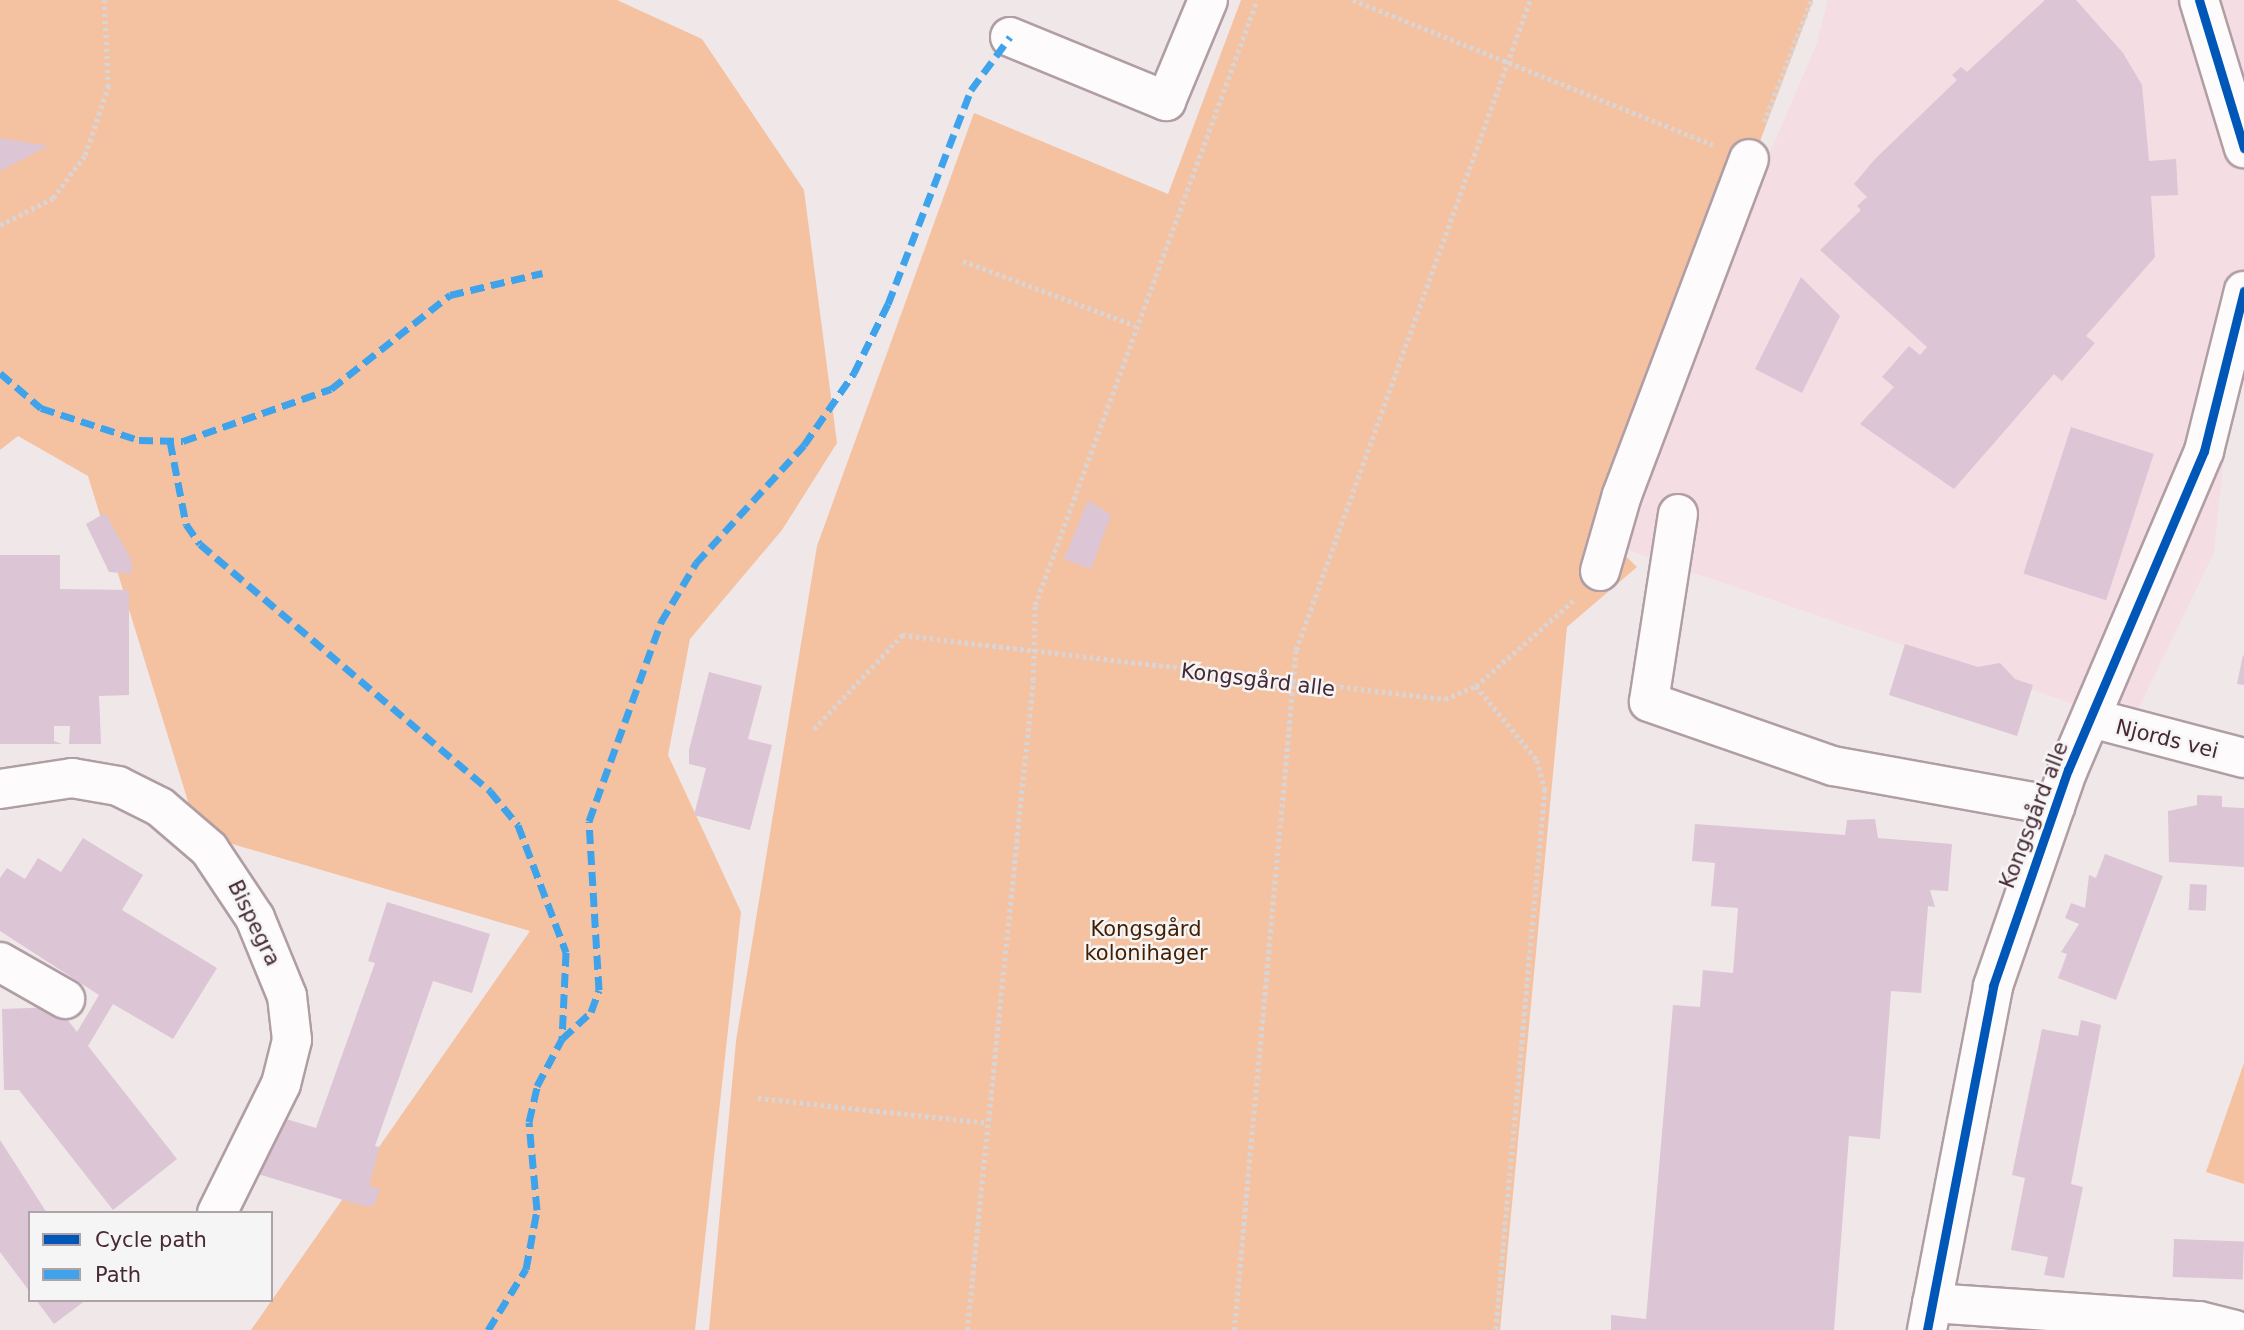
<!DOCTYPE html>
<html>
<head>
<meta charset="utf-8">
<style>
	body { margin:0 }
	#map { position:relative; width:2244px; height:1330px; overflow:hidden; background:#f0e7e9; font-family:"DejaVu Sans",sans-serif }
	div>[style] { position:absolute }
	.built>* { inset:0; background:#f5dde4 }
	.green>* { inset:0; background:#f4c2a0 }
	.building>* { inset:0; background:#dcc5d4; transform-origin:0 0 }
	.path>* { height:4.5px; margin-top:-2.25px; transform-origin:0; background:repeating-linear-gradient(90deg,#d9d5d6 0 3.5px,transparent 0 7px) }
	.roads { filter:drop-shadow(2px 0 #b09ea4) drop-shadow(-2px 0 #b09ea4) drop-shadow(0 2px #b09ea4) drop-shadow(0 -2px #b09ea4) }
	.minor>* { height:38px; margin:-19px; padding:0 19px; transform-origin:19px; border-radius:19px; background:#fdfbfc }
	.quiet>* { height:7px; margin-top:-3.5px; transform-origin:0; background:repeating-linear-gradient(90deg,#3fa3eb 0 14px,transparent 0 21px) }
	.cycleway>* { height:9px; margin:-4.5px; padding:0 4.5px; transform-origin:4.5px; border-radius:4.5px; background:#0057b8 }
	span { translate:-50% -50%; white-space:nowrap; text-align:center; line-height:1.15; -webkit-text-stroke:5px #f5f5f5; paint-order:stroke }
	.street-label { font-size:21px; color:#472834 }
	.park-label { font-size:21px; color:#441e00 }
	.legend { position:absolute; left:28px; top:1211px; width:245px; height:91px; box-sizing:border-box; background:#f5f5f5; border:2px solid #afa3a8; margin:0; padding:9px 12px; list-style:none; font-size:21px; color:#472834 }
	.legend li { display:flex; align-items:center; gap:14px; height:35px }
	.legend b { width:35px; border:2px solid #afa3a8 }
</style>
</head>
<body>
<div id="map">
	<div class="built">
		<div style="clip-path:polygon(1828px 0,2244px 0,2244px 264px,2214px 553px,2131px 724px,1625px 549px,1644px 478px,1725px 257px,1817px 43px)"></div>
	</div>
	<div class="green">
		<div style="clip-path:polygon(0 0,617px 0,702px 39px,804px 190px,837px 443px,782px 530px,690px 639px,668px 755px,741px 912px,695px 1330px,251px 1330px,530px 931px,198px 834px,88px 476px,18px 436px,0 450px)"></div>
		<div style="clip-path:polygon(1241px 0,1813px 0,1610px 541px,1637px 567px,1567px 627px,1500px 1330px,709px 1330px,736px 1041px,817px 546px,974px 113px,1168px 194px)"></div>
		<div style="clip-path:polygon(2244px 1063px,2244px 1184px,2206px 1172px)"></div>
	</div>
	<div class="building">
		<div style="clip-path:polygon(2045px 0,2076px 0,2123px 53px,2142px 85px,2149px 161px,2176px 159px,2178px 195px,2151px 196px,2155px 257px,2086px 336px,2095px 343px,2062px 381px,2054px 374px,1954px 489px,1860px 424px,1894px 387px,1882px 377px,1909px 346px,1920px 355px,1927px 347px,1820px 250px,1861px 210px,1857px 206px,1867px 197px,1854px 184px,1875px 159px,1957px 80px,1952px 75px,1961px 67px,1967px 72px)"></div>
		<div style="clip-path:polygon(0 138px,1px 138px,48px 146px,0 171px)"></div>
		<div style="clip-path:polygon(1801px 277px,1840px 316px,1802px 393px,1755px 369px)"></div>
		<div style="left:2071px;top:427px;width:87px;height:154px;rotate:18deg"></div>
		<div style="clip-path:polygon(1088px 500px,1111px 515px,1091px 569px,1064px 559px)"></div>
		<div style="clip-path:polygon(105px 513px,131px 559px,132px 574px,109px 572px,86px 524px)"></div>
		<div style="clip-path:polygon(0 555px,60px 555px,60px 589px,129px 590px,129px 695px,99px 696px,101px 744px,69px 744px,70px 726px,54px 726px,54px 741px,62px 744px,0 744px)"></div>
		<div style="clip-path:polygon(1905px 644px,1978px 667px,2000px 663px,2015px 679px,2033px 685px,2017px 736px,1889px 695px)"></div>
		<div style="clip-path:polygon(2243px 655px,2244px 656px,2244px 685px,2237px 684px)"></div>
		<div style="clip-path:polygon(709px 672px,762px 686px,748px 739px,772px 745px,750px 830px,694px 815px,706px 768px,689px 764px,689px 750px)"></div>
		<div style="clip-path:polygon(2197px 795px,2222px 796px,2222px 807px,2244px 808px,2244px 867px,2169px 862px,2168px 811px,2197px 805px)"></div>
		<div style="clip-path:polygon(1875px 819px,1878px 838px,1952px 844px,1948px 891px,1930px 890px,1935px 907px,1928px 906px,1921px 993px,1891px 991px,1880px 1139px,1849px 1136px,1834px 1330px,1611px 1330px,1611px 1315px,1646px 1319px,1673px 1005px,1700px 1007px,1703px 970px,1733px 973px,1738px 908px,1711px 906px,1715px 863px,1692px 861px,1695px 824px,1845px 835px,1847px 820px)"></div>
		<div style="clip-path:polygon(83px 838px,143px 875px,122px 910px,217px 968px,173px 1039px,113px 1004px,88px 1046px,177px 1159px,113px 1210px,19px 1090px,4px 1090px,2px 1009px,58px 1007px,77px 1032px,99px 995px,0 931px,0 878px,7px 868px,25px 879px,38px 858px,61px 872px)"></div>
		<div style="clip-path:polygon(2105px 854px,2163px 876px,2116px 1000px,2058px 978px,2067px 954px,2061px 952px,2079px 924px,2065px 918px,2071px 903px,2085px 908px,2089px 875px,2096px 878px)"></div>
		<div style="left:2190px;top:884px;width:17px;height:26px;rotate:3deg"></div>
		<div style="clip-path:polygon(387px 902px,490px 934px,472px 993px,433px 981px,375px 1146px,380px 1147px,369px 1185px,380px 1189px,374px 1206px,363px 1206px,258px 1174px,276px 1116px,316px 1128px,375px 963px,368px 961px)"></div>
		<div style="clip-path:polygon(2081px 1020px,2101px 1025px,2071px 1184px,2083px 1187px,2064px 1278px,2044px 1275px,2048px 1257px,2011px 1250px,2025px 1178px,2012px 1175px,2042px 1029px,2078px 1036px)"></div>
		<div style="clip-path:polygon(0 1140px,47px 1213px,30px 1213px,30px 1292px,0 1252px)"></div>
		<div style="left:2174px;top:1239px;width:70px;height:38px;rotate:2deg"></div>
		<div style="clip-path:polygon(36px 1300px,86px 1300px,54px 1324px)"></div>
	</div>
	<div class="path">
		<div style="left:1353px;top:0;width:388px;rotate:21.9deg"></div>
		<div style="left:1764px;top:122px;width:131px;rotate:-68.9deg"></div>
		<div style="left:0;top:225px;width:59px;rotate:-27deg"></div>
		<div style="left:53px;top:198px;width:54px;rotate:-53.3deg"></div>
		<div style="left:85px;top:155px;width:72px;rotate:-71.3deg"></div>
		<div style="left:108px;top:87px;width:87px;rotate:-92.6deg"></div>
		<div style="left:963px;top:261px;width:183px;rotate:20.5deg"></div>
		<div style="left:1476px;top:686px;width:96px;rotate:50.5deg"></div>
		<div style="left:1537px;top:760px;width:30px;rotate:75deg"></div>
		<div style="left:1545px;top:789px;width:543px;rotate:95.18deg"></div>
		<div style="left:814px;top:729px;width:129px;rotate:-46.9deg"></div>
		<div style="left:902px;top:635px;width:547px;rotate:6.72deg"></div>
		<div style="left:1445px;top:699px;width:34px;rotate:-23deg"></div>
		<div style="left:1476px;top:686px;width:129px;rotate:-41.2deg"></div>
		<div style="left:758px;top:1098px;width:230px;rotate:6.2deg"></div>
		<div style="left:967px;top:1330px;width:653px;rotate:-84.2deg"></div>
		<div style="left:1033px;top:680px;width:75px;rotate:-88.5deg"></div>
		<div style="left:1035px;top:605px;width:644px;rotate:-69.85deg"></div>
		<div style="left:1234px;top:1330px;width:683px;rotate:-84.79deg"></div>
		<div style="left:1296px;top:650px;width:691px;rotate:-70.2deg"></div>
	</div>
	<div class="roads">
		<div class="minor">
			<div style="left:2199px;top:0;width:155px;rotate:73.1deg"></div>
			<div style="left:1010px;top:37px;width:169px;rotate:22.3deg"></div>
			<div style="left:1166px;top:101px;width:109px;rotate:-67.4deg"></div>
			<div style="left:1678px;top:514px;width:190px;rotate:98.8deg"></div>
			<div style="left:1649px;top:702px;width:195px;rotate:19.2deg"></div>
			<div style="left:1833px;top:766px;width:226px;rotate:10.2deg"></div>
			<div style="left:1600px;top:571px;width:79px;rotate:-73.9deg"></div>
			<div style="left:1622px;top:495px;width:359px;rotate:-69.3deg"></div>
			<div style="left:2091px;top:718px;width:158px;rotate:14.7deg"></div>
			<div style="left:0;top:789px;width:73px;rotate:-8.7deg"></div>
			<div style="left:72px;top:778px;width:47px;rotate:9.9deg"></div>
			<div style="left:118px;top:786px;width:47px;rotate:26.6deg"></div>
			<div style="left:160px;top:807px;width:65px;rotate:40.6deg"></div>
			<div style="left:209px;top:849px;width:83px;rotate:56.3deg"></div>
			<div style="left:255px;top:918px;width:84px;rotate:67.7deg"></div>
			<div style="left:287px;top:996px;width:44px;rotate:83.5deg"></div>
			<div style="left:292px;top:1040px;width:45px;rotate:104deg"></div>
			<div style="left:281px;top:1084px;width:144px;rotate:116.4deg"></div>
			<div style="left:0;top:962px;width:75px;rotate:29.6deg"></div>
			<div style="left:1932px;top:1303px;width:268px;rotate:3.9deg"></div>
			<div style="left:2199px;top:1321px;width:37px;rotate:14deg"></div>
			<div style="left:1927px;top:1330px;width:350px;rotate:-79.1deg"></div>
			<div style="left:1993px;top:986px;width:229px;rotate:-70.9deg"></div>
			<div style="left:2068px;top:770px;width:347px;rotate:-66.9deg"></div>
			<div style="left:2204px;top:451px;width:165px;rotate:-76deg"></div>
		</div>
	</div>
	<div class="quiet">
		<div style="left:0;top:373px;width:54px;rotate:40.5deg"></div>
		<div style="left:41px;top:408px;width:103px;rotate:18.1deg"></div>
		<div style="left:139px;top:440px;width:44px;rotate:1.3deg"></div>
		<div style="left:183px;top:441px;width:157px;rotate:-19.4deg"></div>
		<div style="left:331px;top:389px;width:152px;rotate:-38.3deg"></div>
		<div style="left:450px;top:295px;width:95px;rotate:-13.4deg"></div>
		<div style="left:170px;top:441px;width:85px;rotate:79.1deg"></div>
		<div style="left:186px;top:524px;width:24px;rotate:55deg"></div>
		<div style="left:200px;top:544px;width:381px;rotate:40.4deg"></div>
		<div style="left:490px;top:791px;width:44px;rotate:50.5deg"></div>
		<div style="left:518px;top:825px;width:136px;rotate:69.3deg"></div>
		<div style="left:566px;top:952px;width:87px;rotate:92.6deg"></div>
		<div style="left:562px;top:1039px;width:40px;rotate:-43deg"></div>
		<div style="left:591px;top:1012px;width:23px;rotate:-70deg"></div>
		<div style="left:599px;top:990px;width:169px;rotate:-93.4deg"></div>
		<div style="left:589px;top:821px;width:212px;rotate:-70.1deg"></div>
		<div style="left:661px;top:622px;width:69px;rotate:-59.3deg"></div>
		<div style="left:696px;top:563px;width:160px;rotate:-47.5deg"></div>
		<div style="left:804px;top:445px;width:88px;rotate:-55.2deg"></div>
		<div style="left:854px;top:373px;width:77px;rotate:-63.8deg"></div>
		<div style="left:888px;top:304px;width:230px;rotate:-68.8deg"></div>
		<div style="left:971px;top:90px;width:66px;rotate:-53.7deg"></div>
		<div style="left:488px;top:1330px;width:72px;rotate:-58.1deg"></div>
		<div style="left:526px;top:1269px;width:60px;rotate:-79.4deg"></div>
		<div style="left:537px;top:1210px;width:88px;rotate:-95.2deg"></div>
		<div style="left:529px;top:1122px;width:37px;rotate:-77deg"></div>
		<div style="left:537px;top:1086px;width:53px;rotate:-62deg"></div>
	</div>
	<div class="cycleway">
		<div style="left:2199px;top:0;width:155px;rotate:73.1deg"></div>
		<div style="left:1927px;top:1330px;width:350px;rotate:-79.1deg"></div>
		<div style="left:1993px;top:986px;width:229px;rotate:-70.9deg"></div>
		<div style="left:2068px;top:770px;width:347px;rotate:-66.9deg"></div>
		<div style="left:2204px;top:451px;width:165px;rotate:-76deg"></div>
	</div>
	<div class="street-label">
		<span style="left:1258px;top:680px;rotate:7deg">Kongsgård alle</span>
		<span style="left:2167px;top:739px;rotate:14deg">Njords vei</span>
		<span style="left:2034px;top:815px;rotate:-69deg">Kongsgård alle</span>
		<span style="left:254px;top:923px;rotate:64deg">Bispegra</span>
	</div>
	<div class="park-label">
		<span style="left:1146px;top:941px">Kongsgård<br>kolonihager</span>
	</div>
	<ul class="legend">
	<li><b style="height:9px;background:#0057b8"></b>Cycle path</li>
	<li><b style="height:9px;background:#3fa3eb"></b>Path</li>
	</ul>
</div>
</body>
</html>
